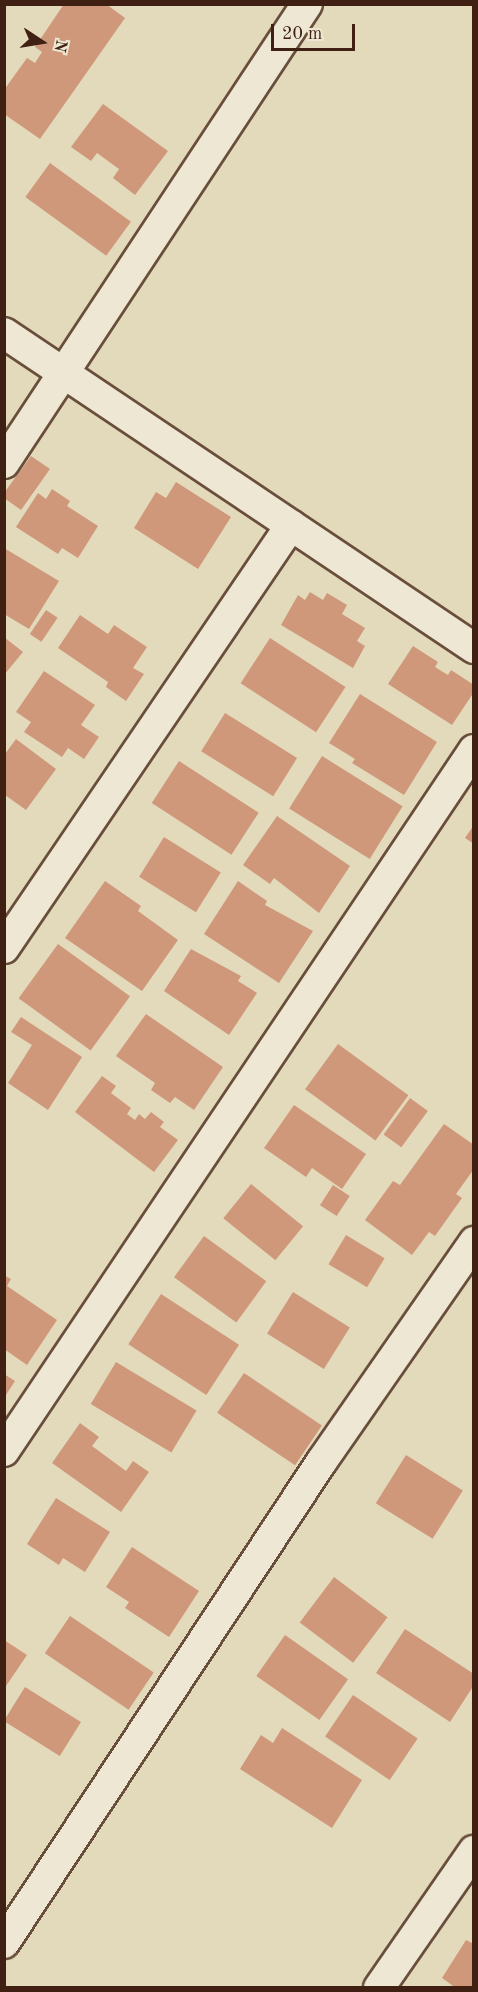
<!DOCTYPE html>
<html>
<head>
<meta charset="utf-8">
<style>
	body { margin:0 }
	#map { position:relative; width:478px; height:1992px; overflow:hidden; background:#e3dabb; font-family:"Old Standard TT",serif }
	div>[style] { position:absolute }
	.building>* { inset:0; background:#cf987b; transform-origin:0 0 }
	.roads { filter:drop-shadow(2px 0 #694e3c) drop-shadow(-2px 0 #694e3c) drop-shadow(0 2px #694e3c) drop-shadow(0 -2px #694e3c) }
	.street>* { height:30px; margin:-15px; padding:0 15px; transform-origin:15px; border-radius:15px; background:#ede7d3 }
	span { translate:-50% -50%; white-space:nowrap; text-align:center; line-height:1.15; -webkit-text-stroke:4.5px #ede7d3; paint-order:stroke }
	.frame { position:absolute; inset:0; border:6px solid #402012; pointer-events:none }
	.north { position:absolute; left:12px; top:12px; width:60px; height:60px; -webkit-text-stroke:4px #ede7d3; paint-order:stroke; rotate:102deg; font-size:16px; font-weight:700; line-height:24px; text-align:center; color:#402012 }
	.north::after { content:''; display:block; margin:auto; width:21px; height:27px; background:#402012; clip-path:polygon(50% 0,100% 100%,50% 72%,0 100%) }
	.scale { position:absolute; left:271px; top:24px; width:84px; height:27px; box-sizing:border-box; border:3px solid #402012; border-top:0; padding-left:8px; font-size:18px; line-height:21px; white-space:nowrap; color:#402012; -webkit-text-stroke:4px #ede7d3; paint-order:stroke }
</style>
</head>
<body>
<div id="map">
	<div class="building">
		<div style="clip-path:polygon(64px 4px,106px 4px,125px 18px,40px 139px,4px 114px,4px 90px,27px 58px,35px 63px,42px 52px,35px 47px)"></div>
		<div style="clip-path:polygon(103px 104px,168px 151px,135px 195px,113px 178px,119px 169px,97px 153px,91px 161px,71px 147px)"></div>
		<div style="left:50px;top:163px;width:100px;height:42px;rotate:36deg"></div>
		<div style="clip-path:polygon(31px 456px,50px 469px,21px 510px,4px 498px,4px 493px)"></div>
		<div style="clip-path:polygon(176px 482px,231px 517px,198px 569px,134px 528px,156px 492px,166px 498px)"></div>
		<div style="clip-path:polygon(52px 489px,70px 501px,67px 506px,98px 526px,78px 558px,62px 548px,58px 554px,16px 527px,38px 493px,46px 499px)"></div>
		<div style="clip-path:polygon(4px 548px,59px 581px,29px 629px,4px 614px)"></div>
		<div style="clip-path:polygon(310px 592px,323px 600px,327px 593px,347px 605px,342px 614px,365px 628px,357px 641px,365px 646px,353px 668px,281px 625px,298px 595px,305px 600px)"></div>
		<div style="left:46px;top:610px;width:14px;height:29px;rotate:34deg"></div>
		<div style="clip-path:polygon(80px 615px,108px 634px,114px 625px,147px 647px,133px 668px,144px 674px,126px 701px,106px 687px,108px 682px,58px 648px)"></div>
		<div style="clip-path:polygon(4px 637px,23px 652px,4px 675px)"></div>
		<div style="left:270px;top:638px;width:90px;height:54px;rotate:33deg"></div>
		<div style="clip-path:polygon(413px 646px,438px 662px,435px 667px,448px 675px,451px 670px,474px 685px,474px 692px,452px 725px,388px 684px)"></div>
		<div style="clip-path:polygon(44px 671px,95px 705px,81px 725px,99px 737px,84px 759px,68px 748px,62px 757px,24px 732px,31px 722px,16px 712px)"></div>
		<div style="clip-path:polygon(360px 694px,437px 742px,404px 795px,352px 763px,355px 759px,329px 743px)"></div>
		<div style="left:225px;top:713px;width:85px;height:45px;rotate:32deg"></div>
		<div style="clip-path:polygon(16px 739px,56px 769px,26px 810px,5px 795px,5px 754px)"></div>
		<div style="left:322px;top:756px;width:95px;height:62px;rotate:32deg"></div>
		<div style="left:179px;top:761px;width:95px;height:50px;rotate:33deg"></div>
		<div style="clip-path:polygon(277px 816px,350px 866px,319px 913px,274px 878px,270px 884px,243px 865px)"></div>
		<div style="clip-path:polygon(474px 825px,474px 844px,465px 838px)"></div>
		<div style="left:164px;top:837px;width:67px;height:47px;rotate:32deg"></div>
		<div style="clip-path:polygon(105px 881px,141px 906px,138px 911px,178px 940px,142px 991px,65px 938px)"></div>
		<div style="clip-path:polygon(238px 881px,267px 901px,265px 905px,313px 931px,279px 983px,204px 934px)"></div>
		<div style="left:58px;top:944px;width:89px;height:67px;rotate:36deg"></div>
		<div style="clip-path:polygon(191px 949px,241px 976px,238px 981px,257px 993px,229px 1035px,164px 991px)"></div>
		<div style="clip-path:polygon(146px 1014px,223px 1067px,194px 1110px,175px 1097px,170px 1103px,151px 1090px,155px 1083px,116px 1056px)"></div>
		<div style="clip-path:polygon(21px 1017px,82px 1057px,48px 1110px,8px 1083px,32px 1045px,11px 1032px)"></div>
		<div style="left:338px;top:1044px;width:87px;height:56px;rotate:36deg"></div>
		<div style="clip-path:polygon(102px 1076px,116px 1086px,111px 1093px,131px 1108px,127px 1114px,135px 1120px,139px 1114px,145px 1119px,151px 1112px,164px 1122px,160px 1127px,178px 1140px,154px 1172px,75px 1112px)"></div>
		<div style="left:410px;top:1098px;width:22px;height:45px;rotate:36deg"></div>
		<div style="clip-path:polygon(294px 1105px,366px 1154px,342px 1189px,312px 1168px,306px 1177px,264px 1148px)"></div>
		<div style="clip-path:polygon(444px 1124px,474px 1145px,474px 1169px,456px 1194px,462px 1198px,435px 1236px,429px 1232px,412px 1255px,365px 1220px,393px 1181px,400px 1185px)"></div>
		<div style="left:251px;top:1184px;width:67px;height:44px;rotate:39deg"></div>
		<div style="left:333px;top:1185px;width:20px;height:24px;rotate:33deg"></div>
		<div style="left:346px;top:1235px;width:45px;height:34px;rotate:31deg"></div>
		<div style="left:204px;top:1236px;width:77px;height:51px;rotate:36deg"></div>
		<div style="clip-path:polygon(4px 1275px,11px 1279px,7px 1286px,57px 1320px,27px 1365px,4px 1349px)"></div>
		<div style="left:293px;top:1292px;width:67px;height:49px;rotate:32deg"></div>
		<div style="left:161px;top:1294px;width:93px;height:60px;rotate:33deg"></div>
		<div style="left:116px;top:1362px;width:94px;height:49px;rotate:31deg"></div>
		<div style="left:244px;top:1373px;width:94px;height:48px;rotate:34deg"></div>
		<div style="clip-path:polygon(4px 1374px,15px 1381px,4px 1398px)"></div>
		<div style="clip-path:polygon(80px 1423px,99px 1437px,92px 1446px,126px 1471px,133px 1461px,149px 1472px,121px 1512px,52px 1463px)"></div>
		<div style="left:406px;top:1455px;width:67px;height:57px;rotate:32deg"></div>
		<div style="clip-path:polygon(56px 1498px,110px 1532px,85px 1572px,63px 1558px,59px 1565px,27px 1544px)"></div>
		<div style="clip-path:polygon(132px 1547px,199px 1591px,169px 1637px,125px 1608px,129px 1602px,106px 1587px)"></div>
		<div style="left:334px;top:1577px;width:67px;height:57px;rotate:37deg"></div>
		<div style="left:70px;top:1616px;width:101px;height:45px;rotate:34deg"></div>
		<div style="clip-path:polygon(405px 1629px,474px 1674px,474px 1685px,450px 1722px,376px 1673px)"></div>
		<div style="left:285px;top:1635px;width:77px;height:50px;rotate:35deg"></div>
		<div style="clip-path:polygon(4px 1640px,27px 1655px,4px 1689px)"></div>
		<div style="left:25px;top:1687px;width:66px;height:40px;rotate:32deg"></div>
		<div style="left:353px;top:1695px;width:78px;height:50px;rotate:34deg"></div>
		<div style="clip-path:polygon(282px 1728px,362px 1780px,332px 1828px,240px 1769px,261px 1735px,273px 1743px)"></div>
		<div style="clip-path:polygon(466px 1940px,474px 1944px,474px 1988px,456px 1988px,442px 1978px)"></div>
	</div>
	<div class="roads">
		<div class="street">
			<div style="left:4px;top:333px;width:566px;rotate:33.83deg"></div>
			<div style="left:4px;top:463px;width:550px;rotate:-56.57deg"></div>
			<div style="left:4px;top:948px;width:511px;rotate:-55.84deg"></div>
			<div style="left:4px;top:1451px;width:844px;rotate:-56.16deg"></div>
			<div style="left:4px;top:1943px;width:577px;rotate:-56.59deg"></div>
			<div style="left:322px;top:1461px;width:267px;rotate:-55.2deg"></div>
			<div style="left:379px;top:1988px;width:167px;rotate:-55.3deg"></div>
		</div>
	</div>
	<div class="frame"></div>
	<div class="north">N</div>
	<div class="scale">20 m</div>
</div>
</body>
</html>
